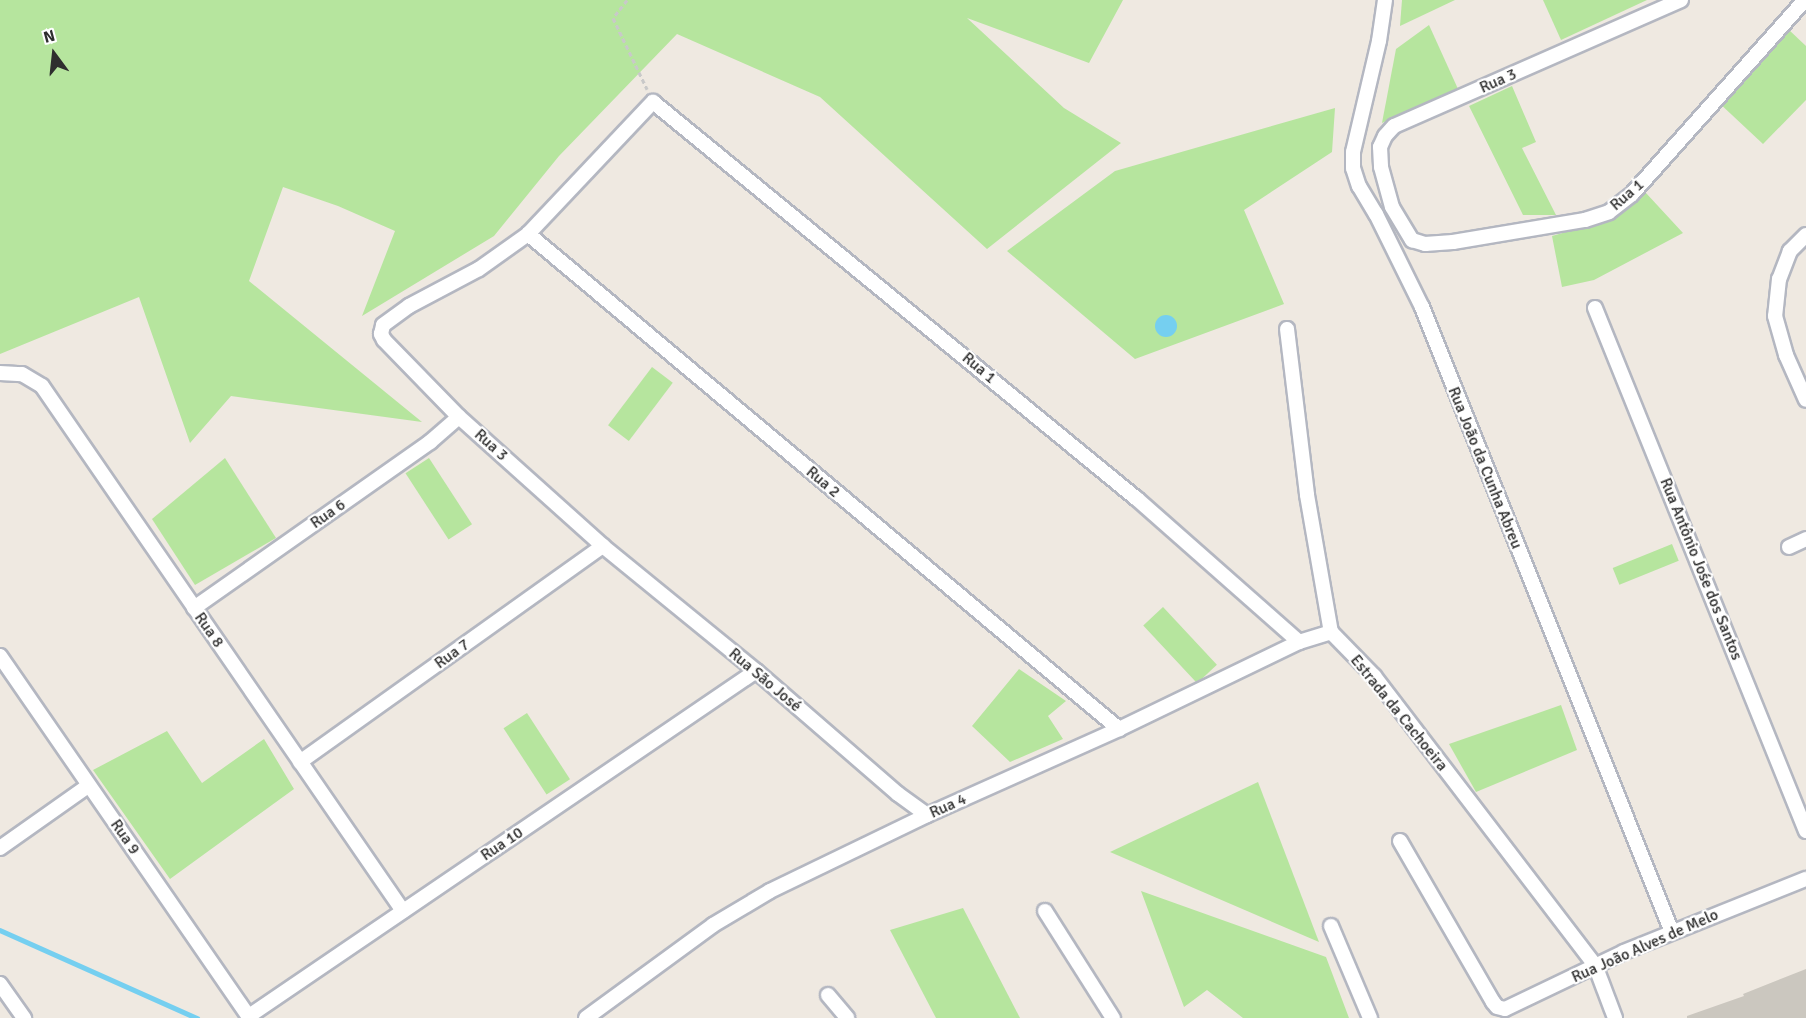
<!DOCTYPE html>
<html>
<head>
<meta charset="utf-8">
<style>
	body { margin:0 }
	#map { position:relative; width:1806px; height:1018px; overflow:hidden; background:#efe9e1; font-family:Signika,sans-serif }
	div>[style] { position:absolute }
	.green>* { inset:0; background:#b6e59e; transform-origin:0 0 }
	.water>* { inset:0; background:#75cff0 }
	.round { border-radius:50% }
	.stream>* { height:4.5px; margin:-2.25px; padding:0 2.25px; transform-origin:2.25px; border-radius:2.25px; background:#75cff0 }
	.building>* { inset:0; background:#cbc7bf }
	.path>* { height:3px; margin-top:-1.5px; transform-origin:0; background:repeating-linear-gradient(90deg,#c9c9c9 0 4.5px,transparent 0 7.5px) }
	.roads { filter:drop-shadow(2px 0 #b4b7c1) drop-shadow(-2px 0 #b4b7c1) drop-shadow(0 2px #b4b7c1) drop-shadow(0 -2px #b4b7c1) }
	.street>* { height:14px; margin:-7px; padding:0 7px; transform-origin:7px; border-radius:7px; background:#fff }
	span { translate:-50% -50%; white-space:nowrap; text-align:center; line-height:1.15; -webkit-text-stroke:4.5px #fff; paint-order:stroke }
	.street-label { font-size:16px; color:#2e2e2e }
	.north { position:absolute; left:24px; top:24px; width:60px; height:60px; -webkit-text-stroke:4px #fff; paint-order:stroke; rotate:345deg; font-size:16px; font-weight:700; line-height:24px; text-align:center; color:#2e2e2e }
	.north::after { content:''; display:block; margin:auto; width:21px; height:27px; background:#2e2e2e; clip-path:polygon(50% 0,100% 100%,50% 72%,0 100%) }
</style>
</head>
<body>
<div id="map">
	<div class="green">
		<div style="clip-path:polygon(0 0,1123px 0,1089px 63px,967px 18px,1064px 108px,1121px 143px,987px 249px,820px 97px,677px 34px,559px 156px,494px 236px,362px 316px,395px 231px,338px 206px,283px 187px,249px 281px,422px 422px,231px 396px,190px 443px,139px 297px,0 354px)"></div>
		<div style="clip-path:polygon(1402px 0,1455px 0,1400px 26px)"></div>
		<div style="clip-path:polygon(1543px 0,1647px 0,1561px 40px)"></div>
		<div style="clip-path:polygon(1429px 25px,1458px 89px,1382px 123px,1396px 49px)"></div>
		<div style="clip-path:polygon(1788px 29px,1806px 46px,1806px 100px,1763px 144px,1717px 101px)"></div>
		<div style="clip-path:polygon(1512px 86px,1536px 142px,1522px 148px,1556px 215px,1523px 215px,1469px 106px)"></div>
		<div style="clip-path:polygon(1335px 108px,1332px 152px,1244px 210px,1284px 304px,1135px 359px,1007px 251px,1115px 171px)"></div>
		<div style="clip-path:polygon(1646px 193px,1683px 233px,1594px 280px,1562px 287px,1552px 236px,1612px 219px)"></div>
		<div style="left:652px;top:367px;width:26px;height:73px;rotate:37deg"></div>
		<div style="clip-path:polygon(225px 458px,276px 538px,195px 585px,152px 519px)"></div>
		<div style="left:429px;top:458px;width:79px;height:28px;rotate:57deg"></div>
		<div style="left:1672px;top:544px;width:18px;height:64px;rotate:68deg"></div>
		<div style="left:1163px;top:607px;width:79px;height:27px;rotate:47deg"></div>
		<div style="clip-path:polygon(1019px 669px,1066px 701px,1048px 716px,1063px 739px,1010px 762px,972px 726px)"></div>
		<div style="clip-path:polygon(1561px 705px,1577px 750px,1476px 792px,1449px 744px)"></div>
		<div style="left:527px;top:713px;width:79px;height:28px;rotate:57deg"></div>
		<div style="clip-path:polygon(167px 731px,202px 783px,264px 739px,294px 789px,170px 879px,93px 770px)"></div>
		<div style="clip-path:polygon(1258px 782px,1319px 942px,1110px 852px)"></div>
		<div style="clip-path:polygon(1141px 891px,1326px 957px,1349px 1018px,1243px 1018px,1207px 990px,1184px 1007px)"></div>
		<div style="clip-path:polygon(963px 908px,1020px 1018px,936px 1018px,890px 930px)"></div>
	</div>
	<div class="water">
		<div class="round" style="left:1155px;top:315px;width:22px;height:22px"></div>
	</div>
	<div class="stream">
		<div style="left:0;top:930px;width:216px;rotate:24.1deg"></div>
	</div>
	<div class="building">
		<div style="clip-path:polygon(1806px 969px,1806px 1018px,1687px 1018px,1687px 1016px,1744px 996px,1743px 994px)"></div>
	</div>
	<div class="path">
		<div style="left:627px;top:0;width:23px;rotate:128deg"></div>
		<div style="left:613px;top:18px;width:79px;rotate:64.4deg"></div>
	</div>
	<div class="roads">
		<div class="street">
			<div style="left:1385px;top:0;width:41px;rotate:98.3deg"></div>
			<div style="left:1379px;top:41px;width:114px;rotate:103.2deg"></div>
			<div style="left:1353px;top:152px;width:16px;rotate:90deg"></div>
			<div style="left:1353px;top:168px;width:19px;rotate:72deg"></div>
			<div style="left:1359px;top:186px;width:33px;rotate:59deg"></div>
			<div style="left:1376px;top:214px;width:104px;rotate:63.7deg"></div>
			<div style="left:1422px;top:307px;width:673px;rotate:68.2deg"></div>
			<div style="left:1681px;top:0;width:313px;rotate:156.3deg"></div>
			<div style="left:1394px;top:126px;width:13px;rotate:132deg"></div>
			<div style="left:1385px;top:136px;width:12px;rotate:114deg"></div>
			<div style="left:1380px;top:147px;width:20px;rotate:87deg"></div>
			<div style="left:1381px;top:167px;width:41px;rotate:74.6deg"></div>
			<div style="left:1392px;top:207px;width:39px;rotate:59deg"></div>
			<div style="left:1412px;top:240px;width:14px;rotate:17deg"></div>
			<div style="left:1425px;top:244px;width:28px;rotate:-4deg"></div>
			<div style="left:1453px;top:242px;width:134px;rotate:-9.5deg"></div>
			<div style="left:1585px;top:220px;width:25px;rotate:-18deg"></div>
			<div style="left:1609px;top:212px;width:29px;rotate:-38deg"></div>
			<div style="left:1632px;top:194px;width:260px;rotate:-48.3deg"></div>
			<div style="left:528px;top:234px;width:771px;rotate:39.95deg"></div>
			<div style="left:1806px;top:235px;width:23px;rotate:135deg"></div>
			<div style="left:1790px;top:251px;width:30px;rotate:111deg"></div>
			<div style="left:1779px;top:279px;width:37px;rotate:96deg"></div>
			<div style="left:1775px;top:316px;width:41px;rotate:74.2deg"></div>
			<div style="left:1786px;top:355px;width:49px;rotate:66deg"></div>
			<div style="left:1595px;top:308px;width:564px;rotate:68.03deg"></div>
			<div style="left:1287px;top:329px;width:167px;rotate:83.1deg"></div>
			<div style="left:1307px;top:495px;width:139px;rotate:80.1deg"></div>
			<div style="left:1331px;top:632px;width:62px;rotate:45.7deg"></div>
			<div style="left:1374px;top:676px;width:364px;rotate:52.6deg"></div>
			<div style="left:1595px;top:965px;width:57px;rotate:69.3deg"></div>
			<div style="left:0;top:373px;width:22px;rotate:3deg"></div>
			<div style="left:22px;top:374px;width:23px;rotate:31deg"></div>
			<div style="left:42px;top:386px;width:637px;rotate:55.49deg"></div>
			<div style="left:1789px;top:547px;width:19px;rotate:-25deg"></div>
			<div style="left:194px;top:608px;width:289px;rotate:-35.1deg"></div>
			<div style="left:430px;top:442px;width:38px;rotate:-41deg"></div>
			<div style="left:0;top:656px;width:440px;rotate:55.4deg"></div>
			<div style="left:300px;top:762px;width:372px;rotate:-35.5deg"></div>
			<div style="left:927px;top:815px;width:36px;rotate:-144deg"></div>
			<div style="left:898px;top:794px;width:188px;rotate:-139.1deg"></div>
			<div style="left:756px;top:671px;width:198px;rotate:-140.8deg"></div>
			<div style="left:603px;top:546px;width:193px;rotate:-138.1deg"></div>
			<div style="left:459px;top:417px;width:107px;rotate:-134.2deg"></div>
			<div style="left:384px;top:340px;width:7px;rotate:-117deg"></div>
			<div style="left:381px;top:334px;width:9px;rotate:-77deg"></div>
			<div style="left:383px;top:325px;width:32px;rotate:-36deg"></div>
			<div style="left:409px;top:306px;width:79px;rotate:-27.9deg"></div>
			<div style="left:479px;top:269px;width:60px;rotate:-35.5deg"></div>
			<div style="left:528px;top:234px;width:182px;rotate:-46.6deg"></div>
			<div style="left:653px;top:102px;width:626px;rotate:39.36deg"></div>
			<div style="left:1137px;top:499px;width:216px;rotate:41.4deg"></div>
			<div style="left:1400px;top:841px;width:186px;rotate:60deg"></div>
			<div style="left:1493px;top:1002px;width:6px;rotate:51deg"></div>
			<div style="left:1497px;top:1007px;width:8px;rotate:14deg"></div>
			<div style="left:1505px;top:1009px;width:132px;rotate:-25.6deg"></div>
			<div style="left:1624px;top:952px;width:196px;rotate:-21.9deg"></div>
			<div style="left:0;top:848px;width:108px;rotate:-35.2deg"></div>
			<div style="left:1045px;top:911px;width:127px;rotate:57.6deg"></div>
			<div style="left:1331px;top:926px;width:100px;rotate:67deg"></div>
			<div style="left:0;top:984px;width:42px;rotate:54.8deg"></div>
			<div style="left:828px;top:995px;width:30px;rotate:50deg"></div>
			<div style="left:249px;top:1016px;width:613px;rotate:-34.23deg"></div>
			<div style="left:586px;top:1018px;width:157px;rotate:-36.2deg"></div>
			<div style="left:713px;top:925px;width:66px;rotate:-30.8deg"></div>
			<div style="left:770px;top:891px;width:174px;rotate:-25.8deg"></div>
			<div style="left:927px;top:815px;width:210px;rotate:-24.1deg"></div>
			<div style="left:1119px;top:729px;width:200px;rotate:-25.8deg"></div>
			<div style="left:1299px;top:642px;width:34px;rotate:-17deg"></div>
		</div>
	</div>
	<div class="street-label">
		<span style="left:1498px;top:81px;rotate:-24deg">Rua 3</span>
		<span style="left:1627px;top:195px;rotate:-41deg">Rua 1</span>
		<span style="left:979px;top:368px;rotate:40deg">Rua 1</span>
		<span style="left:491px;top:445px;rotate:42deg">Rua 3</span>
		<span style="left:1485px;top:468px;rotate:68deg">Rua João da Cunha Abreu</span>
		<span style="left:823px;top:482px;rotate:40deg">Rua 2</span>
		<span style="left:328px;top:514px;rotate:-35deg">Rua 6</span>
		<span style="left:1701px;top:569px;rotate:68deg">Rua Antônio Jośe dos Santos</span>
		<span style="left:209px;top:630px;rotate:55deg">Rua 8</span>
		<span style="left:452px;top:654px;rotate:-36deg">Rua 7</span>
		<span style="left:765px;top:680px;rotate:40deg">Rua São José</span>
		<span style="left:1399px;top:713px;rotate:51deg">Estrada da Cachoeira</span>
		<span style="left:948px;top:806px;rotate:-24deg">Rua 4</span>
		<span style="left:125px;top:837px;rotate:55deg">Rua 9</span>
		<span style="left:502px;top:844px;rotate:-34deg">Rua 10</span>
		<span style="left:1645px;top:946px;rotate:-24deg">Rua João Alves de Melo</span>
	</div>
	<div class="north">N</div>
</div>
</body>
</html>
